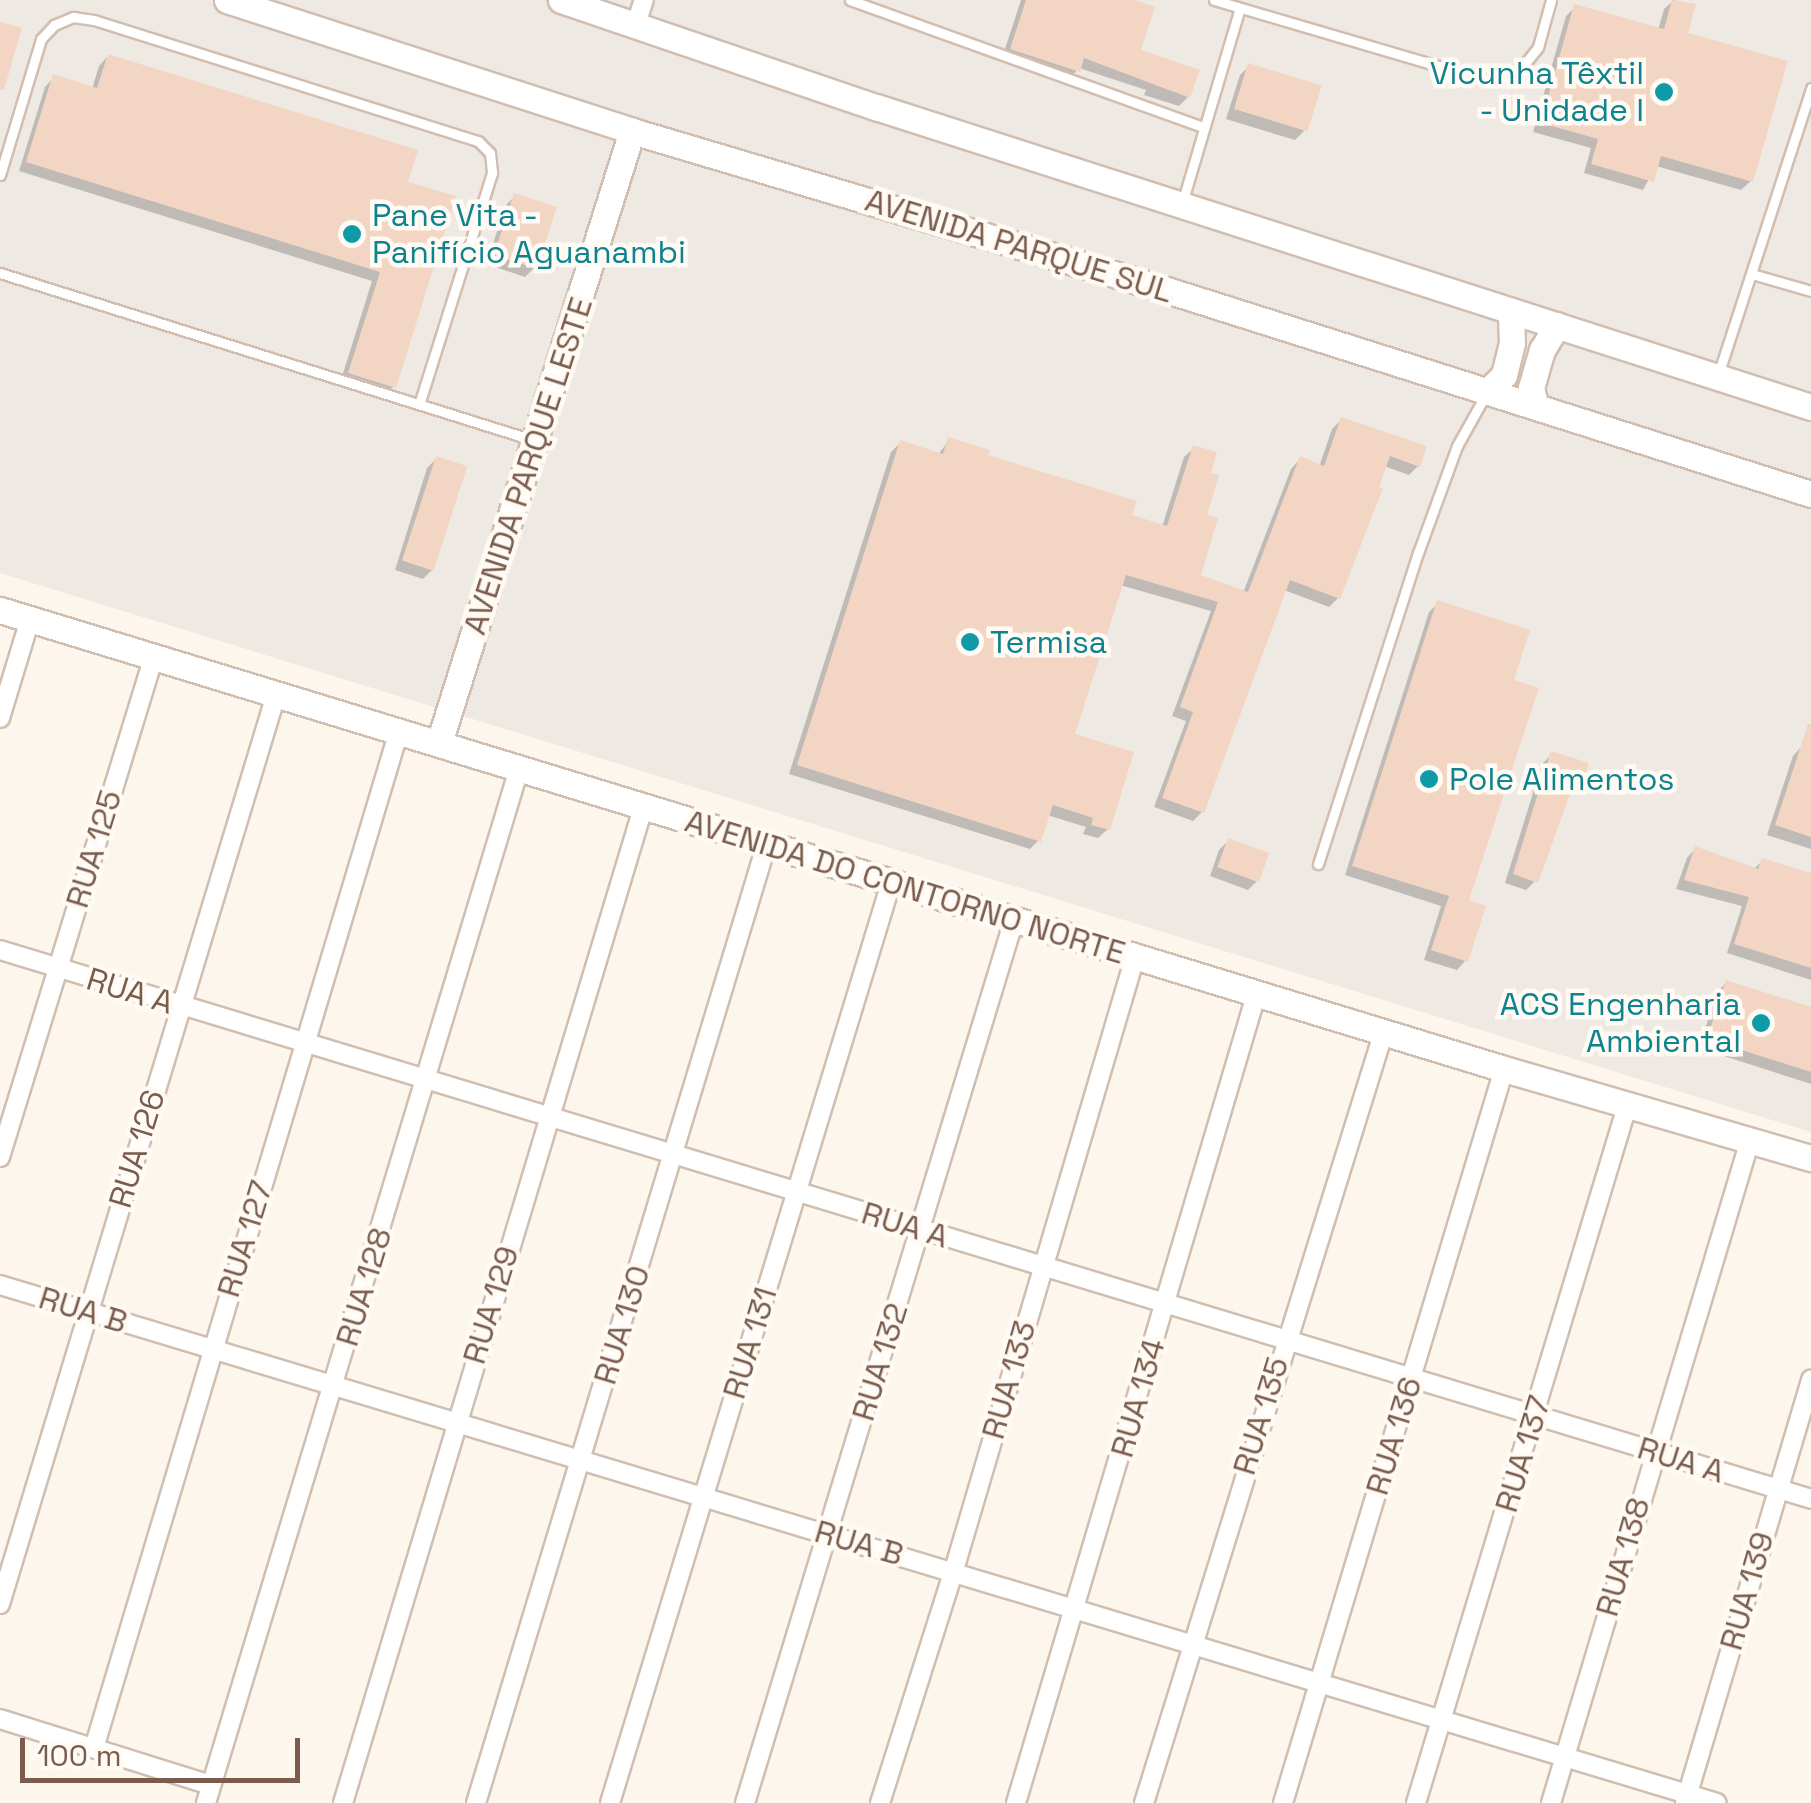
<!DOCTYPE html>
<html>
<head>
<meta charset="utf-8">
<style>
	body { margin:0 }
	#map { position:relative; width:1811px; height:1803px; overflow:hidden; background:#fdf6ec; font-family:"Space Grotesk",sans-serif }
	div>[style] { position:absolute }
	.industrial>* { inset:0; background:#efe9e4 }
	.shadow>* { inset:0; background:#0003 }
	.building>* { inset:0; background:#f3d5c3; transform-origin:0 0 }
	.roads { filter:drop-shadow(2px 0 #d1beb0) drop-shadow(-2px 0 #d1beb0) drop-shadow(0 2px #d1beb0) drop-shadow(0 -2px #d1beb0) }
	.lane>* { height:9px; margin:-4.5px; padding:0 4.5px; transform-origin:4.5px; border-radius:4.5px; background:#fff }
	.street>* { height:18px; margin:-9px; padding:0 9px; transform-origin:9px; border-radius:9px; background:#fff }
	.secondary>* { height:25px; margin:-12.5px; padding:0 12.5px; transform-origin:12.5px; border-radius:12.5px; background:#fff }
	.dots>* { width:28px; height:28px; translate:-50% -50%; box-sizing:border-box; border:5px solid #fffaf3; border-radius:50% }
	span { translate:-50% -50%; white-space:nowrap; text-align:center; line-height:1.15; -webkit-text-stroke:9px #fffaf3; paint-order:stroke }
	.culture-label { font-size:32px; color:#0d838f }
	.right { translate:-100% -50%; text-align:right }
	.left { translate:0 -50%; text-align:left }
	.street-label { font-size:32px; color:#7a5c4d }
	.scale { position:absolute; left:20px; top:1738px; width:280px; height:45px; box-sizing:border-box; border:5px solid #7a5c4d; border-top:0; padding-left:12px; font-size:30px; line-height:35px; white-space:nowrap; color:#7a5c4d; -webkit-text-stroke:8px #fffaf3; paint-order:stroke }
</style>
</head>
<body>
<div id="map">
	<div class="industrial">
		<div style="clip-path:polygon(0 0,1811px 0,1811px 1132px,0 573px)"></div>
	</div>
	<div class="shadow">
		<div style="clip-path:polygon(1021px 0,1129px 0,1138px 52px,1188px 97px,1179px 106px,1144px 95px,1146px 90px,1079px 68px,1068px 80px,1002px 58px)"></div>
		<div style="clip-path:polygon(1674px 0,1693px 5px,1685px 34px,1751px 181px,1741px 190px,1656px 166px,1643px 190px,1584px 173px,1591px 148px,1533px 132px,1566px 16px,1575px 7px,1658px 30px,1664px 9px)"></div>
		<div style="clip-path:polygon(108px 56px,405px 183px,393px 387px,384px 396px,340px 383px,372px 281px,19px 171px,45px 87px,54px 77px,92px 89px,99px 66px)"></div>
		<div style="clip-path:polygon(1249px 66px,1304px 131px,1295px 140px,1226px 119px,1240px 75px)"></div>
		<div style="clip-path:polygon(515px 196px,535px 267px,525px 277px,486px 264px,506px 205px)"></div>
		<div style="clip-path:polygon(1341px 420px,1418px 466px,1409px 475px,1384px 466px,1338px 598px,1329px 607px,1284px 590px,1202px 812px,1193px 821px,1154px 807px,1186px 721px,1172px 716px,1211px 611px,1120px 585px,1072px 736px,1108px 829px,1098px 838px,1083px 834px,1086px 827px,1047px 815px,1039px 840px,1030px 849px,789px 774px,891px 452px,900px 443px,938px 455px,949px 440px,1129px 517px,1162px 527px,1184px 457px,1194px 448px,1208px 475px,1198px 577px,1243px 593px,1291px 469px,1300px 459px,1319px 467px,1332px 429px)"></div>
		<div style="clip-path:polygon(436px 459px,433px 569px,423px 579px,395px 570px,427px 468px)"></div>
		<div style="clip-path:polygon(1438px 603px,1511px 681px,1466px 902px,1466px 960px,1457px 970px,1424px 960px,1441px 906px,1345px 875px,1429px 612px)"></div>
		<div style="clip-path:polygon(1802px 746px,1811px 749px,1811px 849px,1767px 835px,1793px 756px)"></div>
		<div style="clip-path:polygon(1552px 754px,1580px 784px,1568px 792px,1535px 881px,1526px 890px,1505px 883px,1542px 764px)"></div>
		<div style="clip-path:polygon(1228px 841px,1257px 881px,1248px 890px,1210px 876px,1219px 850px)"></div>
		<div style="clip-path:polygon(1696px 848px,1753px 870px,1763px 860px,1811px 876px,1811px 980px,1727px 953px,1742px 906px,1676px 889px,1687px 858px)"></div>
		<div style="clip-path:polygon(1726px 983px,1811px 1009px,1811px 1084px,1699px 1048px,1717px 992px)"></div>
	</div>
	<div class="building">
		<div style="clip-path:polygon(1026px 0,1135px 0,1155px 7px,1141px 50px,1200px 70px,1190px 98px,1084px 58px,1080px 72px,1010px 49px)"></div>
		<div style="clip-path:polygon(1672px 0,1696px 4px,1688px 33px,1788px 61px,1753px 182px,1661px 156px,1654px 182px,1591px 164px,1598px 139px,1541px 123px,1574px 4px,1664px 29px)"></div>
		<div style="clip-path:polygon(0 22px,22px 28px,4px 90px,0 90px)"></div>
		<div style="clip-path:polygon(108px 54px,418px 150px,408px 182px,456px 196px,396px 388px,348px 373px,380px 272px,26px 162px,53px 74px,97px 88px)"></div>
		<div style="left:1248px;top:63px;width:77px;height:48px;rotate:17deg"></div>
		<div style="left:514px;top:193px;width:45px;height:65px;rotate:18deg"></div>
		<div style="clip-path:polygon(1341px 417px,1427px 446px,1420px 467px,1390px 456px,1379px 487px,1383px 488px,1340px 599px,1290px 580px,1204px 813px,1162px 798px,1193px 712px,1180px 707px,1218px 602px,1126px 575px,1075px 734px,1134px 752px,1110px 830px,1091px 825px,1093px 818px,1053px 805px,1041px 842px,797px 765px,900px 440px,943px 454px,948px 437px,990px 450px,988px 455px,1137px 501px,1132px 515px,1167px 526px,1193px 445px,1217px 452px,1211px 473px,1219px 475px,1207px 515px,1218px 518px,1201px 575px,1248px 592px,1300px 456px,1324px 466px)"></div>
		<div style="left:436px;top:456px;width:33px;height:110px;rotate:18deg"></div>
		<div style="clip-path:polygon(1437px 600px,1530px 630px,1514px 680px,1539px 688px,1469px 900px,1486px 906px,1468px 962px,1431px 950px,1449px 896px,1352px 866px)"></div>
		<div style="clip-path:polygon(1808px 724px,1811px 724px,1811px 837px,1775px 825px)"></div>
		<div style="clip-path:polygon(1551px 751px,1589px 763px,1582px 785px,1574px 783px,1538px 883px,1513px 874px)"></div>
		<div style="left:1228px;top:838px;width:44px;height:31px;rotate:20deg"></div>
		<div style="clip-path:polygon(1695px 846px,1758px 869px,1762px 858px,1811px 873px,1811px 968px,1734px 944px,1749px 897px,1684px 880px)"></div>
		<div style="clip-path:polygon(1726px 980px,1811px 1007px,1811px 1072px,1707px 1039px)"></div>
	</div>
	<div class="roads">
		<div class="lane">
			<div style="left:850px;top:0;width:375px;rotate:19.8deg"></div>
			<div style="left:1214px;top:0;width:284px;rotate:16.4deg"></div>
			<div style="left:1486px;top:80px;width:20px;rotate:-6deg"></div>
			<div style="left:1506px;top:78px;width:19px;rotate:-35deg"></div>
			<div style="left:1522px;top:67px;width:26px;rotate:-51deg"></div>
			<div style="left:1538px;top:47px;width:49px;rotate:-74.5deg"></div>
			<div style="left:0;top:175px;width:142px;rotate:-73.2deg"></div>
			<div style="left:41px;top:39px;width:19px;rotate:-47deg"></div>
			<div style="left:54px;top:25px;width:21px;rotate:-23deg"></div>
			<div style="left:73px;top:17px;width:21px;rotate:8deg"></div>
			<div style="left:94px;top:20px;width:403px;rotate:17.5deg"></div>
			<div style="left:478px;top:141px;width:17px;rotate:45deg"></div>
			<div style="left:490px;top:153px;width:20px;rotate:84deg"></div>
			<div style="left:492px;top:173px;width:242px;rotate:107.5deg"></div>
			<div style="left:1183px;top:200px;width:200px;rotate:-73.5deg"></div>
			<div style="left:0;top:273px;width:559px;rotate:17.4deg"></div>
			<div style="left:1752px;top:274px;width:61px;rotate:16.1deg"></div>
			<div style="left:1718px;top:375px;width:302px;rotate:-72deg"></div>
			<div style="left:1318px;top:864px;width:327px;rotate:-72.2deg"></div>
			<div style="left:1418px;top:553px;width:114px;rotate:-70deg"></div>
			<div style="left:1457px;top:446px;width:60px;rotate:-60.9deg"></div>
		</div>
		<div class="street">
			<div style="left:636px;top:24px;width:25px;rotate:-72deg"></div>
			<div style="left:0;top:718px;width:103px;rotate:-73.1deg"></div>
			<div style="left:0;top:950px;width:1892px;rotate:16.86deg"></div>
			<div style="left:0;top:1157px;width:524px;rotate:-72.91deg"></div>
			<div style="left:0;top:1285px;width:1793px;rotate:16.79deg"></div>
			<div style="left:0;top:1604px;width:950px;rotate:-73.11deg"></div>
			<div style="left:0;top:1719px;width:221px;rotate:17.4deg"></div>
			<div style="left:94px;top:1748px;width:1062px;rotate:-73.31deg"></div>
			<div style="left:206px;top:1803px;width:1080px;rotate:-73.16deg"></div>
			<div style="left:343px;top:1803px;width:1039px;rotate:-73.22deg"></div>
			<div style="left:476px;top:1803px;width:1000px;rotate:-73.14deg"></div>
			<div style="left:610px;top:1803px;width:962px;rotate:-73.02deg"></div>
			<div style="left:745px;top:1803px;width:923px;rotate:-73.06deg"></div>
			<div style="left:880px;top:1803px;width:244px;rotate:-72.4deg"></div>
			<div style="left:954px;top:1570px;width:639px;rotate:-73.55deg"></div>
			<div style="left:1016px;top:1803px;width:846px;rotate:-73.45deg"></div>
			<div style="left:1144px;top:1803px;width:808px;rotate:-72.73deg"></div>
			<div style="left:1283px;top:1803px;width:767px;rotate:-73.24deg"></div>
			<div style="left:1416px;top:1803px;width:731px;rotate:-73.15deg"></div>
			<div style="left:1551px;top:1803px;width:692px;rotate:-73.29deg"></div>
			<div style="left:1685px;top:1803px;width:442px;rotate:-73.4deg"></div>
		</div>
		<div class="secondary">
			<div style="left:227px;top:0;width:426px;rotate:17.9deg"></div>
			<div style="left:632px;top:131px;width:545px;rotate:16.54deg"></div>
			<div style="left:1154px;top:286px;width:689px;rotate:17.57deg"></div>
			<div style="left:561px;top:0;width:333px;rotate:18.8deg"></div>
			<div style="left:876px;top:107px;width:982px;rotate:17.79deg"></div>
			<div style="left:1487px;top:392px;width:24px;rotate:-45deg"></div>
			<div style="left:1504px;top:375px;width:33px;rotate:-76deg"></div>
			<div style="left:1512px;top:343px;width:32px;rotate:-92deg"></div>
			<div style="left:1536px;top:407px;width:20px;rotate:-105deg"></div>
			<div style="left:1531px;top:388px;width:40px;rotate:-74deg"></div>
			<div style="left:1542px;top:350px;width:29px;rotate:-59deg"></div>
			<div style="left:0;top:610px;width:1572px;rotate:16.97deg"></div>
			<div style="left:1504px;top:1069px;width:320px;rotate:16.2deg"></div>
			<div style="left:439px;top:743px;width:642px;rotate:-72.5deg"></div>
		</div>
	</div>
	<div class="dots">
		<div style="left:1664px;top:92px;background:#0f9aa8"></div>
		<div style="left:352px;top:234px;background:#0f9aa8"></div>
		<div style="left:970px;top:642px;background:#0f9aa8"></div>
		<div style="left:1429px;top:779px;background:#0f9aa8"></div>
		<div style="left:1761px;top:1023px;background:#0f9aa8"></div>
	</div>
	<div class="culture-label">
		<span class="right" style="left:1644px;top:92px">Vicunha Têxtil<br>- Unidade I</span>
		<span class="left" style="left:372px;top:234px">Pane Vita -<br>Panifício Aguanambi</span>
		<span class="left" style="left:990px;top:642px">Termisa</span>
		<span class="left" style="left:1449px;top:779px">Pole Alimentos</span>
		<span class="right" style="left:1741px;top:1023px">ACS Engenharia<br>Ambiental</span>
	</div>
	<div class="street-label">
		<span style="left:1019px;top:246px;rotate:17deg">AVENIDA PARQUE SUL</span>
		<span style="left:528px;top:466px;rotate:-72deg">AVENIDA PARQUE LESTE</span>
		<span style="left:94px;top:849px;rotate:-73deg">RUA 125</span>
		<span style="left:905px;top:887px;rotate:17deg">AVENIDA DO CONTORNO NORTE</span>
		<span style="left:130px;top:991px;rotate:17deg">RUA A</span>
		<span style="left:137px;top:1149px;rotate:-73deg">RUA 126</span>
		<span style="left:905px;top:1225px;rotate:17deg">RUA A</span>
		<span style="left:245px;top:1239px;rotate:-73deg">RUA 127</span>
		<span style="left:364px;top:1287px;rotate:-73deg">RUA 128</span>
		<span style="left:491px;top:1305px;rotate:-73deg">RUA 129</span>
		<span style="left:83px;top:1310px;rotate:17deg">RUA B</span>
		<span style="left:622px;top:1325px;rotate:-73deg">RUA 130</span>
		<span style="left:750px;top:1343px;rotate:-73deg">RUA 131</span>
		<span style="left:880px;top:1362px;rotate:-73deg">RUA 132</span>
		<span style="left:1009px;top:1380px;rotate:-74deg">RUA 133</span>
		<span style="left:1138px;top:1398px;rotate:-74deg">RUA 134</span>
		<span style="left:1261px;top:1416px;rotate:-73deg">RUA 135</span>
		<span style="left:1394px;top:1436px;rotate:-73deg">RUA 136</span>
		<span style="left:1523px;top:1454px;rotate:-73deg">RUA 137</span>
		<span style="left:1681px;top:1460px;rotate:17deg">RUA A</span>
		<span style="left:859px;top:1543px;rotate:16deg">RUA B</span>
		<span style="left:1623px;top:1557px;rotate:-74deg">RUA 138</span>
		<span style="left:1747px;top:1591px;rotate:-74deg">RUA 139</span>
	</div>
	<div class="scale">100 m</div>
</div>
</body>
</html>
